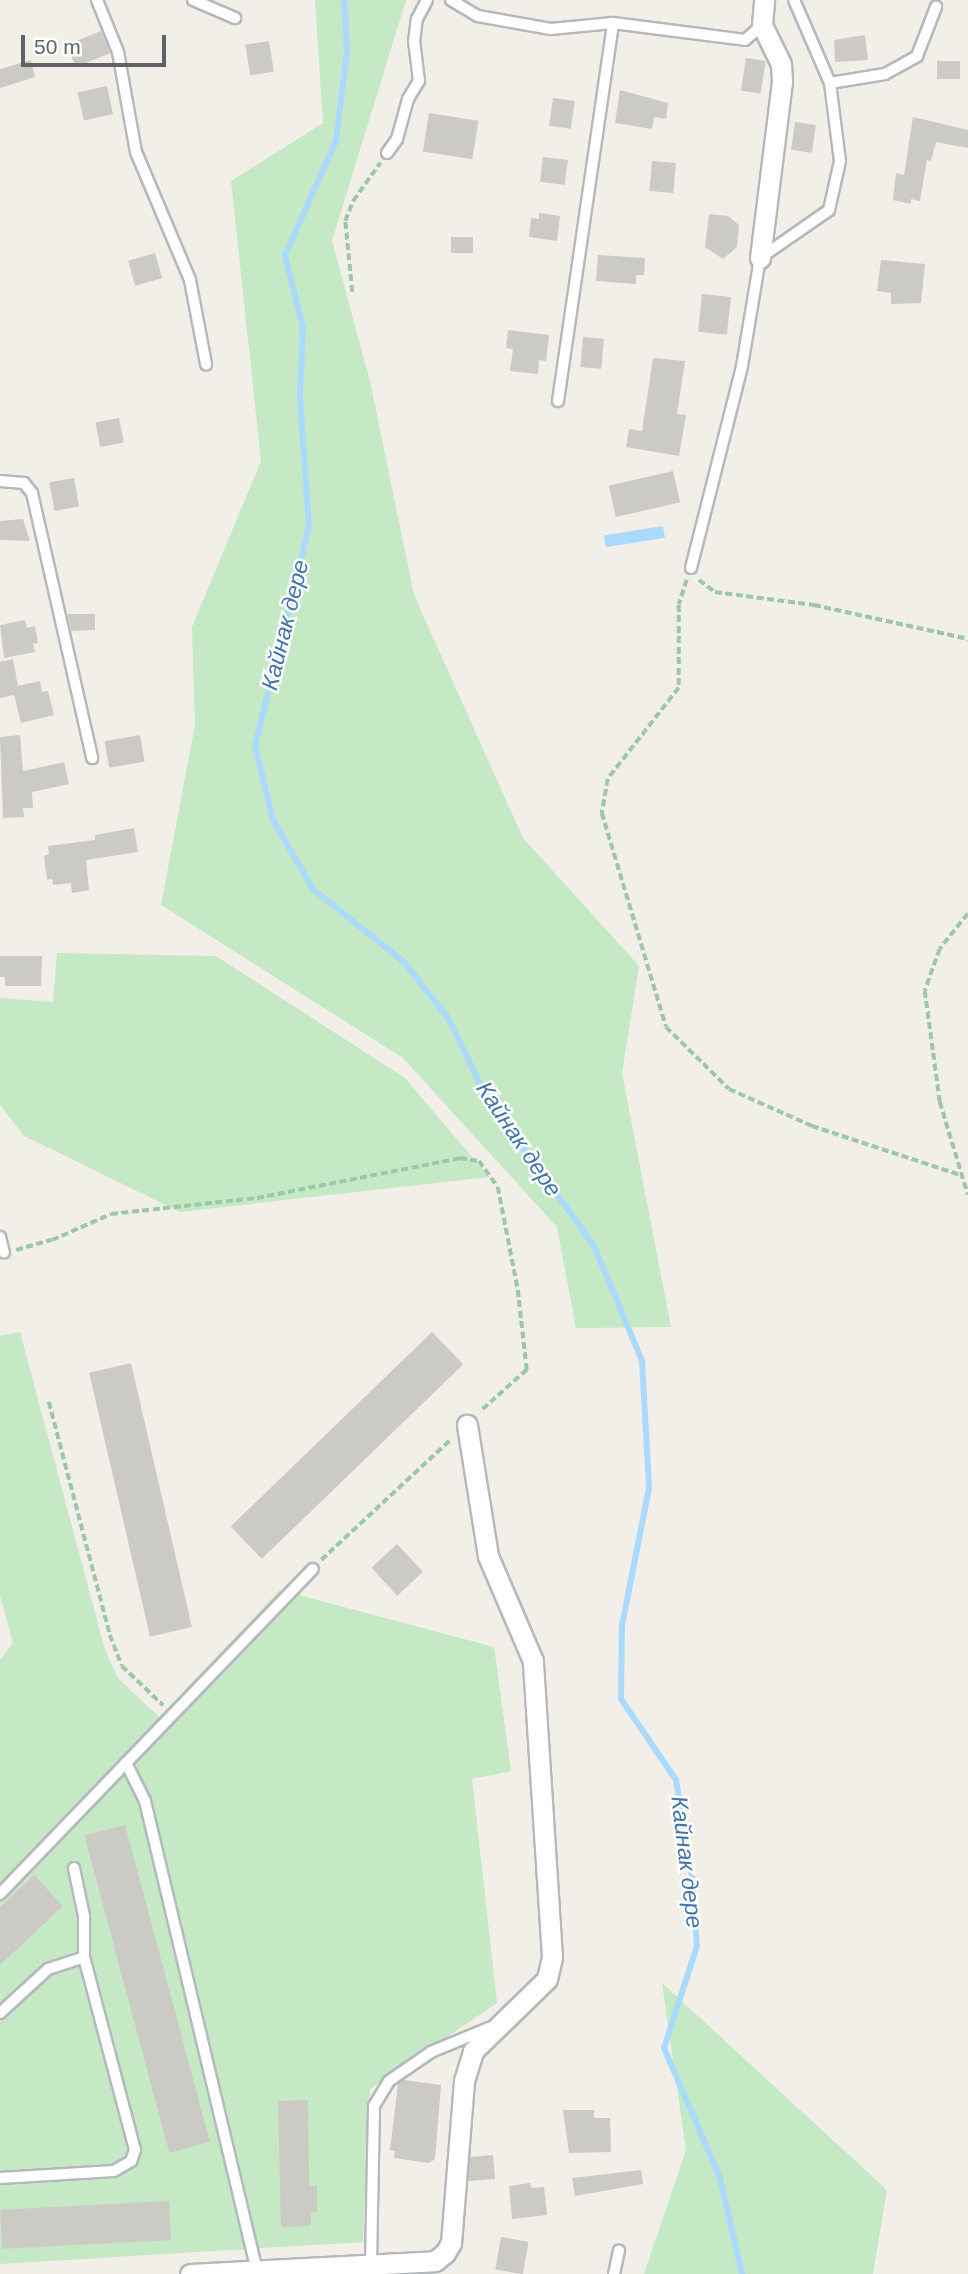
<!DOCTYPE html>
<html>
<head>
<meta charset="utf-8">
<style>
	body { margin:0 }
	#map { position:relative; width:968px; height:2274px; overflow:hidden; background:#f1efe8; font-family:Helvetica,sans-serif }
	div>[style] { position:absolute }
	.green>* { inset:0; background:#c5e8c5 }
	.water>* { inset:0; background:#aadaff; transform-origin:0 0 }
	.stream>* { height:6px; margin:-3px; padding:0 3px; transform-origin:3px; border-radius:3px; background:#aadaff }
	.building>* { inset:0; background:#cccac5; transform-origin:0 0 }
	.path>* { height:3.5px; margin-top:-1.75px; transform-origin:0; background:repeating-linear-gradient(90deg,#9cc7a9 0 7px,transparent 0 10.5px) }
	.roads { filter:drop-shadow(2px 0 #b5b8bc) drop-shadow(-2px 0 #b5b8bc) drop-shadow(0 2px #b5b8bc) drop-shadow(0 -2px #b5b8bc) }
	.lane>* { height:10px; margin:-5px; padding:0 5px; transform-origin:5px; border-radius:5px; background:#fff }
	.street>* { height:19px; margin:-9.5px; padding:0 9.5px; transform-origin:9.5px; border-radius:9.5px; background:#fff }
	span { translate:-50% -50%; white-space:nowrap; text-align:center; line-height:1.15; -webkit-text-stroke:5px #fff; paint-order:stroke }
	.water-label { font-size:23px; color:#4174aa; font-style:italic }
	.scale { position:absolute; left:21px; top:35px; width:145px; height:32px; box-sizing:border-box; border:4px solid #5f6368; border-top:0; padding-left:9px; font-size:21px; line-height:24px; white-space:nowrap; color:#5f6368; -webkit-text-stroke:5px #fff; paint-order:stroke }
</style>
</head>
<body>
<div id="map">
	<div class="green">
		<div style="clip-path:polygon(315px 0,406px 0,332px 241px,370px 381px,414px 595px,523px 838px,639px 966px,622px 1073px,671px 1327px,576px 1328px,557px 1227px,403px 1058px,161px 905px,195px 725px,192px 627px,261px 461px,231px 181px,323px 123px)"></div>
		<div style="clip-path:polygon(57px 953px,216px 956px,405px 1078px,489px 1177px,180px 1212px,24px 1136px,0 1105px,0 998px,53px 1002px)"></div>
		<div style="clip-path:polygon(20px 1332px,105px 1650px,118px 1678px,159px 1717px,280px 1590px,494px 1647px,511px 1771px,472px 1779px,497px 2003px,370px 2089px,363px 2242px,0 2264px,0 1660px,13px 1643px,0 1596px,0 1336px)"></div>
		<div style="clip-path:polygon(662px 1983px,887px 2190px,873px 2274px,644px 2274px,686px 2150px)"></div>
	</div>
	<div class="water">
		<div style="left:663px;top:526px;width:12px;height:60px;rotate:81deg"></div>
	</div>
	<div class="stream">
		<div style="left:344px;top:0;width:50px;rotate:86.6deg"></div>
		<div style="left:347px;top:50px;width:92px;rotate:96.9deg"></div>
		<div style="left:336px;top:141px;width:125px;rotate:114.1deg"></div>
		<div style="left:285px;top:255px;width:75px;rotate:76.1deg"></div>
		<div style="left:303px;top:328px;width:70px;rotate:92.5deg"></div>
		<div style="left:300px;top:398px;width:128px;rotate:86deg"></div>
		<div style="left:309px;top:526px;width:227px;rotate:103.8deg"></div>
		<div style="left:255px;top:746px;width:76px;rotate:76.3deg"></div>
		<div style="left:273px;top:820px;width:80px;rotate:59.9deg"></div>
		<div style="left:313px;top:889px;width:118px;rotate:38.8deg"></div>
		<div style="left:405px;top:963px;width:70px;rotate:52deg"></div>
		<div style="left:448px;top:1018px;width:89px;rotate:64deg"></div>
		<div style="left:487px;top:1098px;width:183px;rotate:54.1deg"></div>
		<div style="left:594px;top:1246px;width:125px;rotate:67.3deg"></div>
		<div style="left:642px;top:1361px;width:127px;rotate:86.8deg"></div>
		<div style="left:649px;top:1488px;width:141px;rotate:101.1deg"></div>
		<div style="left:622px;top:1626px;width:73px;rotate:90.8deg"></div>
		<div style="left:621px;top:1699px;width:98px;rotate:55.8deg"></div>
		<div style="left:676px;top:1780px;width:98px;rotate:80.6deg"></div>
		<div style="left:692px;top:1877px;width:69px;rotate:85.9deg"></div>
		<div style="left:697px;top:1946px;width:107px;rotate:107.9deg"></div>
		<div style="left:664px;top:2048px;width:142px;rotate:66.7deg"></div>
		<div style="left:720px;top:2178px;width:98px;rotate:77.1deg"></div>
	</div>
	<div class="building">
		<div style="left:101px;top:31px;width:24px;height:37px;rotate:68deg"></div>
		<div style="clip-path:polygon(865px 35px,868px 60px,835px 62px,834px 40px)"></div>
		<div style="left:269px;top:41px;width:31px;height:24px;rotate:81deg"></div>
		<div style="left:746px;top:58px;width:20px;height:33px;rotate:9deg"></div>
		<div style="clip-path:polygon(31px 60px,35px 77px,0 88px,0 69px)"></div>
		<div style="left:937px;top:61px;width:23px;height:18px"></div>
		<div style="left:107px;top:86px;width:29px;height:30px;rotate:78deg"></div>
		<div style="clip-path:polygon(620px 90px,668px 103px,666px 119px,654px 117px,652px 129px,615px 123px)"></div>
		<div style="left:553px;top:98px;width:22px;height:28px;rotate:8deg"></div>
		<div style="left:429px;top:113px;width:50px;height:39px;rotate:9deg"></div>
		<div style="clip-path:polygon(913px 117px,968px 130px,968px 148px,936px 142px,931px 161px,927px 160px,920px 201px,911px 199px,911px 204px,893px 200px,896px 173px,904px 175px)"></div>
		<div style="left:795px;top:122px;width:21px;height:28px;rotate:8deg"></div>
		<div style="left:543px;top:157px;width:25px;height:25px;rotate:7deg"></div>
		<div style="left:652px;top:161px;width:24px;height:30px;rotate:5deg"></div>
		<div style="clip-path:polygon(539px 213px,560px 216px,557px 241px,529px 237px,531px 218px,539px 219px)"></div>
		<div style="clip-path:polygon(709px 214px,728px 216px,739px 225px,737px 247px,723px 259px,705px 247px)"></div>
		<div style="left:451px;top:237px;width:22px;height:16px"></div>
		<div style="left:155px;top:253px;width:26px;height:28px;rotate:74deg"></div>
		<div style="clip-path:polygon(598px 255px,645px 258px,644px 275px,636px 275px,636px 284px,596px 281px)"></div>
		<div style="clip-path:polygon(881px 260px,925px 264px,921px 303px,891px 304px,891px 293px,877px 291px)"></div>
		<div style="left:702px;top:294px;width:29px;height:38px;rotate:6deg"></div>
		<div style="clip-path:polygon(508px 330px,549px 335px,546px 361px,539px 360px,538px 374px,510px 371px,513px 349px,506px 348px)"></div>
		<div style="left:583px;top:337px;width:21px;height:30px;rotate:5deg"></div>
		<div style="clip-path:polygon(653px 358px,685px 361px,677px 414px,686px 415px,679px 456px,626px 447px,629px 429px,642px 431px)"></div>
		<div style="left:119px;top:418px;width:25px;height:24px;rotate:79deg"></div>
		<div style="left:673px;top:471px;width:32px;height:66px;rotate:77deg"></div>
		<div style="left:74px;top:478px;width:29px;height:25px;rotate:80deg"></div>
		<div style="clip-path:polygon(23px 519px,30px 541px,0 540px,0 521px)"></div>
		<div style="clip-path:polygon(68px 614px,95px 614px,95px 630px,71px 631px)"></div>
		<div style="clip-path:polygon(25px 620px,27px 628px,35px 626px,38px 643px,33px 644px,35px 652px,4px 658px,0 625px)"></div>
		<div style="clip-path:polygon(13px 659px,18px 686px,40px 681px,42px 692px,48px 691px,54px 715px,21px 723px,14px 695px,0 698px,0 662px)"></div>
		<div style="clip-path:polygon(20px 735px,23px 771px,64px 762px,69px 784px,32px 792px,33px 808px,23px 808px,24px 817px,3px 818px,0 737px)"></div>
		<div style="left:140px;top:735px;width:27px;height:36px;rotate:80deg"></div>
		<div style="clip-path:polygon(134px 828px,138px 852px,86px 860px,89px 890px,72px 893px,71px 883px,53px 885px,52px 879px,47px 880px,44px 856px,49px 854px,48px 846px,95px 840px,95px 835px)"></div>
		<div style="clip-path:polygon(0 956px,42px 956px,41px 986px,5px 986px,5px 977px,0 977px)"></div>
		<div style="left:432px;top:1332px;width:45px;height:280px;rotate:46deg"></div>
		<div style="left:131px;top:1363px;width:271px;height:43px;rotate:77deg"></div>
		<div style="left:397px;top:1544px;width:38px;height:35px;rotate:47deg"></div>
		<div style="left:125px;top:1825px;width:328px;height:42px;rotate:75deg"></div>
		<div style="clip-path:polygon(34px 1875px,63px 1906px,0 1965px,0 1908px)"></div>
		<div style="clip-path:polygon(404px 2080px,441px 2085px,435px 2159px,429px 2163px,394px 2158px,395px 2151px,390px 2150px,398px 2084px)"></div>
		<div style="clip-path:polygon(308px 2100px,309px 2186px,317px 2186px,317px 2212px,311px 2213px,311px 2226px,281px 2227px,278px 2101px)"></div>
		<div style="clip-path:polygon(563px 2110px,594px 2110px,594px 2118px,610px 2118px,611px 2152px,569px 2153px)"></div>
		<div style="clip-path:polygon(493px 2155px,495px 2179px,468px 2181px,470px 2157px)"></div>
		<div style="clip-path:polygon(641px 2170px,643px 2184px,575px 2196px,572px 2178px)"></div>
		<div style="clip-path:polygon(530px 2183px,531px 2188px,544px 2187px,547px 2215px,512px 2219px,509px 2186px)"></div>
		<div style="left:169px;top:2201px;width:39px;height:169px;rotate:87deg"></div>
		<div style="left:501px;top:2237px;width:28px;height:33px;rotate:10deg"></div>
	</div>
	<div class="path">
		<div style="left:352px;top:292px;width:71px;rotate:-95.6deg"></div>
		<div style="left:345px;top:221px;width:22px;rotate:-68deg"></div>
		<div style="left:353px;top:201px;width:47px;rotate:-54.6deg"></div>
		<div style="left:687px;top:580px;width:26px;rotate:108deg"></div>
		<div style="left:679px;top:605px;width:83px;rotate:90deg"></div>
		<div style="left:679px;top:688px;width:115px;rotate:128deg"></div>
		<div style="left:608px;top:779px;width:35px;rotate:100deg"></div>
		<div style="left:602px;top:813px;width:223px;rotate:73.3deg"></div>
		<div style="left:666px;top:1027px;width:88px;rotate:44.5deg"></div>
		<div style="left:729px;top:1089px;width:91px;rotate:24deg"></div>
		<div style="left:812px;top:1126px;width:159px;rotate:18.3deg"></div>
		<div style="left:699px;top:580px;width:20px;rotate:37deg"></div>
		<div style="left:715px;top:592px;width:100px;rotate:7.5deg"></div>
		<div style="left:814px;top:605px;width:158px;rotate:12.4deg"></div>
		<div style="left:968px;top:914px;width:45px;rotate:128.7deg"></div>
		<div style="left:940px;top:949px;width:45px;rotate:109.7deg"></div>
		<div style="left:925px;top:991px;width:112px;rotate:82.3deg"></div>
		<div style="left:940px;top:1102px;width:97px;rotate:73.2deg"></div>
		<div style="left:16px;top:1250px;width:37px;rotate:-16deg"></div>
		<div style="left:52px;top:1240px;width:64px;rotate:-23.8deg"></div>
		<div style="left:111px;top:1214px;width:147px;rotate:-6.3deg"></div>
		<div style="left:257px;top:1198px;width:207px;rotate:-11.1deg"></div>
		<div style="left:460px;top:1158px;width:19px;rotate:9deg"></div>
		<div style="left:479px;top:1161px;width:32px;rotate:54deg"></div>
		<div style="left:498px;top:1187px;width:105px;rotate:79deg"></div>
		<div style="left:518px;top:1290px;width:81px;rotate:83.6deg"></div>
		<div style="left:527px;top:1370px;width:63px;rotate:138.2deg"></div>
		<div style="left:49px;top:1402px;width:241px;rotate:75.3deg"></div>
		<div style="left:110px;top:1635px;width:33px;rotate:69deg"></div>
		<div style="left:122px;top:1666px;width:57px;rotate:43.6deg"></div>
		<div style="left:321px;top:1560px;width:178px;rotate:-42.9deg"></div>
	</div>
	<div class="roads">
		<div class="lane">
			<div style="left:97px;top:0;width:56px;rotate:68deg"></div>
			<div style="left:118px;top:52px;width:102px;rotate:79.8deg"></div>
			<div style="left:136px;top:152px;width:139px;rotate:67.1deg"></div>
			<div style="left:190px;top:280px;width:86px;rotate:79.2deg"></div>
			<div style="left:193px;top:0;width:46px;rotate:23.2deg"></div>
			<div style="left:451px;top:0;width:31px;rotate:31deg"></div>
			<div style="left:478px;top:16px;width:74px;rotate:10.1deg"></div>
			<div style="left:551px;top:29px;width:62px;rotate:-5.5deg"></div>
			<div style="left:613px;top:23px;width:133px;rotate:7.3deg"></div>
			<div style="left:745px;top:40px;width:23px;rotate:-41deg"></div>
			<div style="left:830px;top:83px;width:56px;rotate:-9.3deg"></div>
			<div style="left:885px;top:74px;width:37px;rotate:-29deg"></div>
			<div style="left:917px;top:56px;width:53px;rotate:-68.8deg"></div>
			<div style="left:387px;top:153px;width:17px;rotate:-54deg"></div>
			<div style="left:397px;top:139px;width:41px;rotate:-74.6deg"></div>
			<div style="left:408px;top:99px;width:21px;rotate:-59deg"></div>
			<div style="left:419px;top:81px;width:39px;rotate:-97deg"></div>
			<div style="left:414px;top:42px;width:23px;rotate:-83deg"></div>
			<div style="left:417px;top:19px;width:21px;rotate:-62deg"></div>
			<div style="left:558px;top:401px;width:382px;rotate:-81.7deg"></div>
			<div style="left:0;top:481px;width:24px;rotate:5deg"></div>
			<div style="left:24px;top:483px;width:13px;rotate:51deg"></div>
			<div style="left:32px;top:493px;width:272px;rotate:77.2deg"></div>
			<div style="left:691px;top:568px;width:208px;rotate:-75.8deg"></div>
			<div style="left:742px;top:366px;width:109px;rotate:-80.5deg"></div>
			<div style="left:760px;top:258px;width:84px;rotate:-34.8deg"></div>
			<div style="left:829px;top:210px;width:50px;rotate:-77.3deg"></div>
			<div style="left:840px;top:161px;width:79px;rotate:-97.3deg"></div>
			<div style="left:830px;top:83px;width:90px;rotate:-113.4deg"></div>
			<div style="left:0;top:1237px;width:16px;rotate:76deg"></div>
			<div style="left:126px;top:1763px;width:42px;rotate:63.4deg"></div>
			<div style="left:145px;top:1801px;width:482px;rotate:76.6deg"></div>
			<div style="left:0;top:1894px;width:451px;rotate:-46.1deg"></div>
			<div style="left:0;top:2013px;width:65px;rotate:-42.5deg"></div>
			<div style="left:48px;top:1969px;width:38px;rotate:-18deg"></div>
			<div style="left:0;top:2178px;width:114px;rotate:-3.5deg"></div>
			<div style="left:114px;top:2171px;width:20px;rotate:-30deg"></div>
			<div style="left:131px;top:2161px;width:12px;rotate:-70deg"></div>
			<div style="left:135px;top:2150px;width:200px;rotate:-104.8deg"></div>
			<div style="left:84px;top:1957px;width:41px;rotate:-90deg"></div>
			<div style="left:84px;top:1916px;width:49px;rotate:-101.8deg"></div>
			<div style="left:371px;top:2264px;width:158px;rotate:-88.9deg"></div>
			<div style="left:374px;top:2106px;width:29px;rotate:-59deg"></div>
			<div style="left:389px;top:2081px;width:51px;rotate:-34.6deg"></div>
			<div style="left:431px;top:2052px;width:63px;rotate:-22.5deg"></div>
			<div style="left:614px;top:2274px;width:24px;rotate:-78deg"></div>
		</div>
		<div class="street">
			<div style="left:760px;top:258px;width:177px;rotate:-82.9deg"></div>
			<div style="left:782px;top:82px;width:18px;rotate:-93deg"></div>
			<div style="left:781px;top:64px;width:43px;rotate:-116deg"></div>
			<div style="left:762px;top:25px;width:25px;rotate:-85deg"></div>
			<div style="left:190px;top:2274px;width:245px;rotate:-3deg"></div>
			<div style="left:435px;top:2261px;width:13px;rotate:-39deg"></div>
			<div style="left:445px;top:2253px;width:12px;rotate:-59deg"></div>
			<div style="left:451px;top:2243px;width:163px;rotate:-85.4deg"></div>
			<div style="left:464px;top:2081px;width:31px;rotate:-73deg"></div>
			<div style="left:473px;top:2051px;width:103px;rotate:-44.2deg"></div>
			<div style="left:547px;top:1979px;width:23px;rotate:-77deg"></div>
			<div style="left:552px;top:1957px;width:297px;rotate:-93.7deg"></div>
			<div style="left:533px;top:1661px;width:114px;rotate:-113.2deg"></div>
			<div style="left:488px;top:1556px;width:133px;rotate:-99.1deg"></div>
		</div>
	</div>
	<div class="water-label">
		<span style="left:285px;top:625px;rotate:-76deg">Кайнак дере</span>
		<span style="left:519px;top:1139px;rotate:56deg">Кайнак дере</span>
		<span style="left:687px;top:1862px;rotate:83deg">Кайнак дере</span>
	</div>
	<div class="scale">50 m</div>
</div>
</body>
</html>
